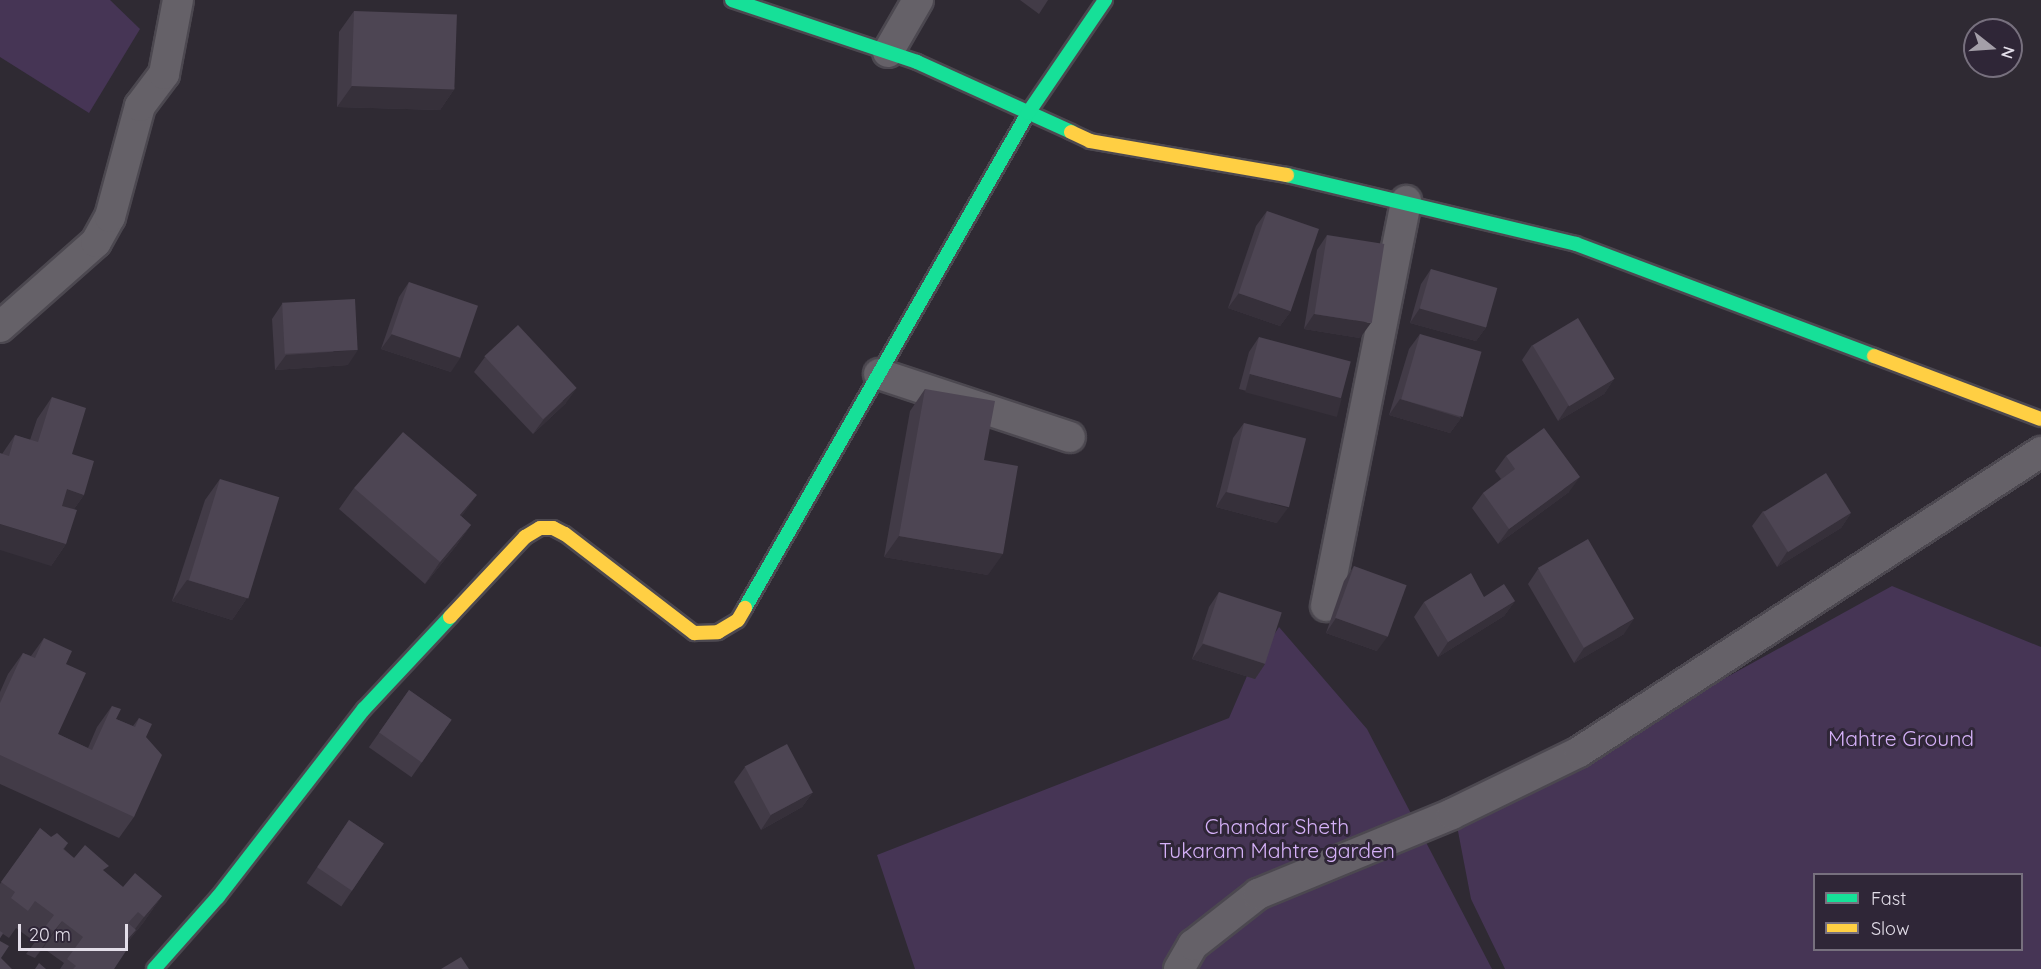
<!DOCTYPE html>
<html>
<head>
<meta charset="utf-8">
<style>
	body { margin:0 }
	#map { position:relative; width:2041px; height:969px; overflow:hidden; background:#2f2a33; font-family:Quicksand,sans-serif }
	div>[style] { position:absolute }
	.green>* { inset:0; background:#463555 }
	.roads { filter:drop-shadow(2px 0 #4c4850) drop-shadow(-2px 0 #4c4850) drop-shadow(0 2px #4c4850) drop-shadow(0 -2px #4c4850) }
	.street>* { height:30px; margin:-15px; padding:0 15px; transform-origin:15px; border-radius:15px; background:#656168 }
	.fast>* { height:14px; margin:-7px; padding:0 7px; transform-origin:7px; border-radius:7px; background:#16e098 }
	.slow>* { height:14px; margin:-7px; padding:0 7px; transform-origin:7px; border-radius:7px; background:#ffcf43 }
	.wall>* { inset:0; background:#423b47; transform-origin:0 0 }
	.shaded-wall>* { inset:0; background:#36303a; transform-origin:0 0 }
	.building>* { inset:0; background:#4d4553; transform-origin:0 0 }
	span { translate:-50% -50%; white-space:nowrap; text-align:center; line-height:1.15; -webkit-text-stroke:6px #2f2637; paint-order:stroke }
	.park-label { font-size:21px; color:#d5b1f8 }
	.legend { position:absolute; left:1813px; top:873px; width:210px; height:78px; box-sizing:border-box; background:#2f2637; border:2px solid #77707e; margin:0; padding:8px 10px; list-style:none; font-size:18px; color:#e3dee9 }
	.legend li { display:flex; align-items:center; gap:12px; height:30px }
	.legend b { width:30px; border:2px solid #77707e }
	.north { position:absolute; left:1963px; top:18px; width:60px; height:60px; box-sizing:border-box; background:#2f2637; border:2px solid #77707e; border-radius:50%; rotate:107deg; font-size:16px; font-weight:700; line-height:24px; text-align:center; color:#e3dee9 }
	.north::after { content:''; display:block; margin:auto; width:21px; height:27px; background:#a49fa9; clip-path:polygon(50% 0,100% 100%,50% 72%,0 100%) }
	.scale { position:absolute; left:18px; top:924px; width:110px; height:27px; box-sizing:border-box; border:3px solid #e3dee9; border-top:0; padding-left:8px; font-size:18px; line-height:21px; white-space:nowrap; color:#e3dee9; -webkit-text-stroke:4px #2f2637; paint-order:stroke }
</style>
</head>
<body>
<div id="map">
	<div class="green">
		<div style="clip-path:polygon(0 0,110px 0,140px 29px,89px 113px,0 57px)"></div>
		<div style="clip-path:polygon(evenodd,1892px 586px,2041px 647px,2041px 969px,1505px 969px,1471px 899px,1457px 826px,1892px 586px,1814px 874px,2022px 874px,2022px 950px,1814px 950px,1814px 874px)"></div>
		<div style="clip-path:polygon(1279px 627px,1367px 729px,1492px 969px,915px 969px,877px 855px,1229px 718px,1247px 676px)"></div>
	</div>
	<div class="roads">
		<div class="street">
			<div style="left:888px;top:52px;width:60px;rotate:-60deg"></div>
			<div style="left:0;top:327px;width:128px;rotate:-41.5deg"></div>
			<div style="left:96px;top:242px;width:29px;rotate:-61deg"></div>
			<div style="left:110px;top:217px;width:115px;rotate:-74.9deg"></div>
			<div style="left:140px;top:106px;width:40px;rotate:-53deg"></div>
			<div style="left:164px;top:74px;width:75px;rotate:-79.3deg"></div>
			<div style="left:879px;top:374px;width:201px;rotate:18.3deg"></div>
			<div style="left:1326px;top:606px;width:413px;rotate:-78.8deg"></div>
			<div style="left:1179px;top:969px;width:28px;rotate:-60deg"></div>
			<div style="left:1193px;top:945px;width:83px;rotate:-38.1deg"></div>
			<div style="left:1258px;top:894px;width:210px;rotate:-22.4deg"></div>
			<div style="left:1452px;top:814px;width:141px;rotate:-26deg"></div>
			<div style="left:1579px;top:752px;width:551px;rotate:-33deg"></div>
		</div>
		<div class="fast">
			<div style="left:732px;top:0;width:195px;rotate:18.5deg"></div>
			<div style="left:917px;top:62px;width:169px;rotate:24.4deg"></div>
			<div style="left:1287px;top:175px;width:297px;rotate:13.4deg"></div>
			<div style="left:1576px;top:244px;width:318px;rotate:20.6deg"></div>
			<div style="left:745px;top:608px;width:570px;rotate:-60.24deg"></div>
			<div style="left:1028px;top:113px;width:137px;rotate:-55.7deg"></div>
			<div style="left:154px;top:969px;width:96px;rotate:-48.4deg"></div>
			<div style="left:218px;top:897px;width:238px;rotate:-52.2deg"></div>
			<div style="left:364px;top:709px;width:126px;rotate:-46.9deg"></div>
		</div>
		<div class="slow">
			<div style="left:1071px;top:132px;width:21px;rotate:25deg"></div>
			<div style="left:1090px;top:141px;width:200px;rotate:9.8deg"></div>
			<div style="left:1874px;top:356px;width:178px;rotate:20.7deg"></div>
			<div style="left:450px;top:617px;width:110px;rotate:-46.8deg"></div>
			<div style="left:525px;top:537px;width:17px;rotate:-31deg"></div>
			<div style="left:540px;top:528px;width:13px"></div>
			<div style="left:553px;top:528px;width:13px;rotate:27deg"></div>
			<div style="left:565px;top:534px;width:163px;rotate:37.5deg"></div>
			<div style="left:694px;top:633px;width:24px;rotate:-2deg"></div>
			<div style="left:718px;top:632px;width:23px;rotate:-31deg"></div>
			<div style="left:738px;top:620px;width:14px;rotate:-60deg"></div>
		</div>
	</div>
	<div class="wall">
		<div style="clip-path:polygon(1020px 0,1048px 0,1039px 14px)"></div>
		<div style="clip-path:polygon(354px 11px,455px 88px,440px 110px,337px 107px,339px 32px)"></div>
		<div style="clip-path:polygon(1267px 211px,1291px 311px,1280px 326px,1228px 308px,1256px 226px)"></div>
		<div style="clip-path:polygon(1327px 235px,1360px 338px,1304px 329px,1317px 250px)"></div>
		<div style="clip-path:polygon(1431px 269px,1487px 326px,1476px 341px,1410px 323px,1421px 284px)"></div>
		<div style="clip-path:polygon(409px 282px,451px 372px,381px 349px,399px 297px)"></div>
		<div style="clip-path:polygon(282px 304px,348px 365px,275px 370px,272px 319px)"></div>
		<div style="clip-path:polygon(1420px 334px,1461px 418px,1450px 433px,1389px 415px,1409px 349px)"></div>
		<div style="clip-path:polygon(1259px 337px,1331px 413px,1239px 389px,1249px 352px)"></div>
		<div style="clip-path:polygon(1532px 345px,1614px 379px,1604px 394px,1558px 421px,1522px 360px)"></div>
		<div style="clip-path:polygon(485px 357px,566px 403px,533px 434px,474px 372px)"></div>
		<div style="clip-path:polygon(925px 389px,988px 575px,884px 557px,910px 411px)"></div>
		<div style="clip-path:polygon(52px 397px,72px 454px,84px 495px,74px 509px,66px 544px,51px 566px,2px 454px,15px 435px,30px 440px,37px 419px)"></div>
		<div style="clip-path:polygon(1244px 423px,1277px 523px,1216px 507px,1233px 438px)"></div>
		<div style="clip-path:polygon(1506px 456px,1569px 492px,1498px 544px,1472px 508px,1483px 493px,1501px 479px,1495px 471px)"></div>
		<div style="clip-path:polygon(220px 479px,247px 598px,232px 620px,172px 601px,205px 500px)"></div>
		<div style="clip-path:polygon(354px 488px,461px 516px,471px 525px,456px 546px,425px 584px,339px 509px)"></div>
		<div style="clip-path:polygon(1763px 511px,1851px 513px,1841px 528px,1777px 567px,1752px 526px)"></div>
		<div style="clip-path:polygon(1354px 566px,1377px 651px,1326px 633px,1344px 581px)"></div>
		<div style="clip-path:polygon(1538px 569px,1624px 634px,1574px 663px,1528px 584px)"></div>
		<div style="clip-path:polygon(1219px 592px,1265px 664px,1255px 679px,1192px 659px,1209px 607px)"></div>
		<div style="clip-path:polygon(1484px 597px,1515px 601px,1504px 616px,1438px 657px,1414px 617px,1424px 602px)"></div>
		<div style="clip-path:polygon(44px 638px,66px 664px,58px 734px,88px 748px,97px 727px,112px 706px,116px 719px,133px 726px,139px 718px,146px 737px,134px 817px,119px 838px,0 784px,0 692px,8px 674px,23px 653px,31px 656px)"></div>
		<div style="left:409px;top:690px;width:52px;height:70px;rotate:35deg"></div>
		<div style="clip-path:polygon(745px 767px,813px 792px,802px 807px,761px 830px,734px 782px)"></div>
		<div style="left:349px;top:820px;width:42px;height:76px;rotate:34deg"></div>
		<div style="clip-path:polygon(40px 828px,51px 837px,68px 843px,64px 849px,74px 858px,105px 872px,123px 887px,162px 896px,143px 923px,126px 944px,114px 969px,60px 969px,64px 963px,43px 948px,35px 958px,26px 954px,35px 942px,16px 928px,9px 938px,3px 934px,0 938px,0 884px)"></div>
	</div>
	<div class="shaded-wall">
		<div style="clip-path:polygon(352px 86px,455px 88px,440px 110px,337px 107px)"></div>
		<div style="clip-path:polygon(1239px 293px,1291px 311px,1280px 326px,1228px 308px)"></div>
		<div style="clip-path:polygon(1420px 308px,1487px 326px,1476px 341px,1410px 323px)"></div>
		<div style="clip-path:polygon(1314px 314px,1371px 323px,1360px 338px,1304px 329px)"></div>
		<div style="clip-path:polygon(392px 334px,461px 357px,451px 372px,381px 349px)"></div>
		<div style="clip-path:polygon(358px 350px,348px 365px,275px 370px,286px 355px)"></div>
		<div style="left:1250px;top:374px;width:95px;height:19px;rotate:15deg"></div>
		<div style="clip-path:polygon(1614px 379px,1604px 394px,1558px 421px,1568px 406px)"></div>
		<div style="clip-path:polygon(577px 388px,566px 403px,533px 434px,544px 419px)"></div>
		<div style="clip-path:polygon(1400px 399px,1461px 418px,1450px 433px,1389px 415px)"></div>
		<div style="clip-path:polygon(1580px 477px,1569px 492px,1498px 544px,1509px 529px)"></div>
		<div style="clip-path:polygon(67px 489px,84px 495px,69px 516px,52px 511px)"></div>
		<div style="clip-path:polygon(1226px 492px,1288px 508px,1277px 523px,1216px 507px)"></div>
		<div style="clip-path:polygon(477px 495px,462px 516px,460px 515px)"></div>
		<div style="clip-path:polygon(1851px 513px,1841px 528px,1777px 567px,1787px 552px)"></div>
		<div style="clip-path:polygon(0 524px,66px 544px,51px 566px,0 550px)"></div>
		<div style="clip-path:polygon(471px 525px,456px 546px,425px 584px,440px 562px)"></div>
		<div style="clip-path:polygon(899px 536px,1003px 554px,988px 575px,884px 557px)"></div>
		<div style="clip-path:polygon(187px 580px,247px 598px,232px 620px,172px 601px)"></div>
		<div style="clip-path:polygon(1515px 601px,1504px 616px,1438px 657px,1448px 642px)"></div>
		<div style="clip-path:polygon(1336px 618px,1388px 636px,1377px 651px,1326px 633px)"></div>
		<div style="clip-path:polygon(1634px 619px,1624px 634px,1574px 663px,1584px 648px)"></div>
		<div style="clip-path:polygon(1203px 644px,1265px 664px,1255px 679px,1192px 659px)"></div>
		<div style="clip-path:polygon(813px 792px,802px 807px,761px 830px,771px 815px)"></div>
		<div style="clip-path:polygon(162px 896px,143px 923px,128px 941px,117px 956px,126px 941px,144px 917px)"></div>
		<div style="clip-path:polygon(62px 921px,43px 948px,35px 958px,54px 931px)"></div>
	</div>
	<div class="building">
		<div style="left:354px;top:11px;width:103px;height:75px;rotate:2deg"></div>
		<div style="left:1267px;top:211px;width:55px;height:87px;rotate:19deg"></div>
		<div style="left:1327px;top:235px;width:58px;height:80px;rotate:9deg"></div>
		<div style="left:1431px;top:269px;width:69px;height:41px;rotate:16deg"></div>
		<div style="left:409px;top:282px;width:73px;height:55px;rotate:19deg"></div>
		<div style="left:355px;top:299px;width:51px;height:73px;rotate:87deg"></div>
		<div style="left:1578px;top:318px;width:71px;height:53px;rotate:59deg"></div>
		<div style="left:518px;top:325px;width:86px;height:46px;rotate:47deg"></div>
		<div style="left:1420px;top:334px;width:64px;height:68px;rotate:16deg"></div>
		<div style="left:1259px;top:337px;width:95px;height:38px;rotate:15deg"></div>
		<div style="clip-path:polygon(925px 389px,995px 401px,984px 460px,1018px 466px,1003px 554px,899px 536px)"></div>
		<div style="clip-path:polygon(52px 397px,86px 408px,72px 454px,94px 461px,84px 495px,67px 489px,62px 506px,77px 510px,66px 544px,0 524px,0 453px,9px 456px,15px 435px,38px 442px)"></div>
		<div style="left:1244px;top:423px;width:64px;height:71px;rotate:14deg"></div>
		<div style="clip-path:polygon(1544px 428px,1580px 477px,1509px 529px,1483px 493px,1515px 469px,1506px 456px)"></div>
		<div style="clip-path:polygon(403px 432px,477px 495px,460px 515px,471px 525px,440px 562px,354px 488px)"></div>
		<div style="left:1826px;top:473px;width:47px;height:74px;rotate:58deg"></div>
		<div style="left:220px;top:479px;width:62px;height:106px;rotate:17deg"></div>
		<div style="left:1588px;top:539px;width:92px;height:58px;rotate:60deg"></div>
		<div style="left:1354px;top:566px;width:56px;height:55px;rotate:20deg"></div>
		<div style="clip-path:polygon(1471px 573px,1484px 597px,1504px 584px,1515px 601px,1448px 642px,1424px 602px)"></div>
		<div style="left:1219px;top:592px;width:66px;height:54px;rotate:18deg"></div>
		<div style="clip-path:polygon(44px 638px,72px 651px,66px 664px,86px 673px,58px 734px,92px 750px,112px 706px,121px 709px,116px 719px,135px 727px,139px 718px,152px 724px,146px 737px,162px 755px,134px 817px,0 755px,0 703px,23px 653px,35px 658px)"></div>
		<div style="left:409px;top:690px;width:52px;height:52px;rotate:35deg"></div>
		<div style="left:787px;top:744px;width:55px;height:48px;rotate:62deg"></div>
		<div style="left:349px;top:820px;width:42px;height:57px;rotate:34deg"></div>
		<div style="clip-path:polygon(40px 828px,51px 837px,57px 833px,68px 843px,63px 849px,74px 858px,85px 845px,109px 866px,103px 870px,123px 887px,135px 873px,162px 896px,144px 917px,138px 912px,128px 923px,136px 930px,126px 941px,126px 951px,114px 969px,73px 969px,76px 966px,67px 959px,83px 937px,62px 921px,54px 931px,45px 927px,54px 915px,35px 901px,28px 911px,11px 898px,15px 892px,1px 882px)"></div>
		<div style="clip-path:polygon(0 931px,3px 933px,0 938px)"></div>
		<div style="clip-path:polygon(0 941px,9px 946px,1px 958px,12px 969px,0 969px)"></div>
		<div style="clip-path:polygon(461px 957px,469px 969px,441px 969px)"></div>
		<div style="clip-path:polygon(39px 963px,46px 969px,35px 969px)"></div>
	</div>
	<div class="park-label">
		<span style="left:1901px;top:738px">Mahtre Ground</span>
		<span style="left:1277px;top:838px">Chandar Sheth<br>Tukaram Mahtre garden</span>
	</div>
	<ul class="legend">
	<li><b style="height:8px;background:#16e098"></b>Fast</li>
	<li><b style="height:8px;background:#ffcf43"></b>Slow</li>
	</ul>
	<div class="north">N</div>
	<div class="scale">20 m</div>
</div>
</body>
</html>
